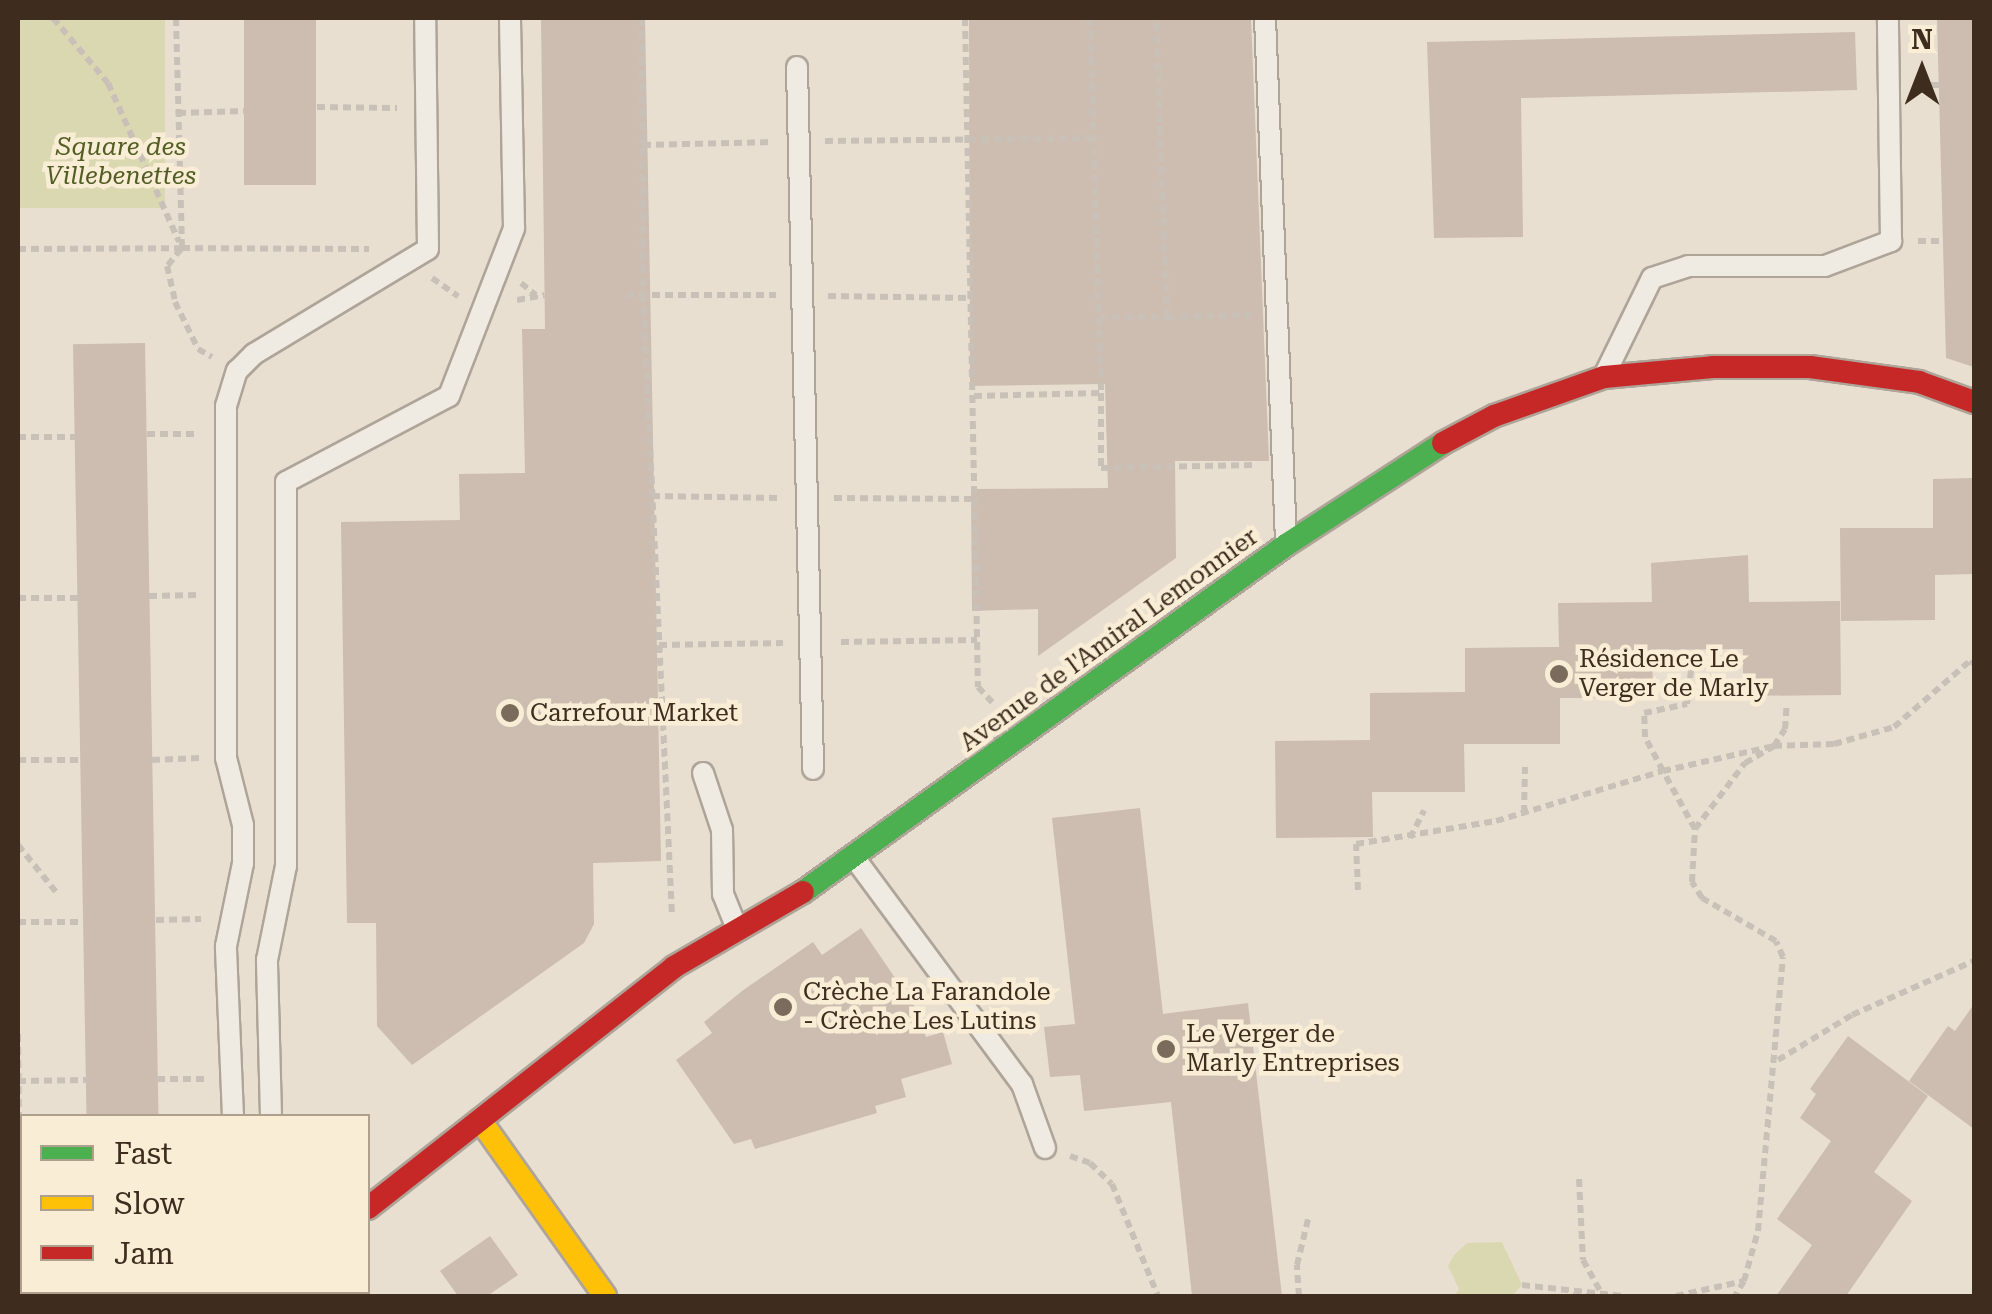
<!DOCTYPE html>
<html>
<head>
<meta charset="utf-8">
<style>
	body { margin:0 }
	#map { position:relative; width:1992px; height:1314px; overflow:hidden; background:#e8dfd0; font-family:"Roboto Serif",serif }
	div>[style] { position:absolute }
	.green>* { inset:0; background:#dad8b1; transform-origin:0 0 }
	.building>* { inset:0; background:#ccbdb0; transform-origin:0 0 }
	.path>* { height:6px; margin-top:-3px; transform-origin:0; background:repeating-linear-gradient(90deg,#c9c1b8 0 8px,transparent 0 13px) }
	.roads { filter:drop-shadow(2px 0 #aea498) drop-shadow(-2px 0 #aea498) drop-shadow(0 2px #aea498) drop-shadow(0 -2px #aea498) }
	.lane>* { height:20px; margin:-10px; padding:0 10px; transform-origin:10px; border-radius:10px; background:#f0ebe2 }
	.fast>* { height:22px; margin:-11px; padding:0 11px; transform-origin:11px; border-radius:11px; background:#4caf50 }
	.slow>* { height:22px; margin:-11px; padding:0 11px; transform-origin:11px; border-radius:11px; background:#ffc107 }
	.jam>* { height:22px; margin:-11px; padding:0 11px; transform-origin:11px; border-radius:11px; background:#c62828 }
	.dots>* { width:28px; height:28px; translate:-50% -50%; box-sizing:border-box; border:5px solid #f9edd6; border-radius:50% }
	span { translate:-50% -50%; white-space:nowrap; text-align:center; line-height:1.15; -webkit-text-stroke:9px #f9edd6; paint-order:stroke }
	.park-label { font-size:25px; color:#515d23; font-style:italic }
	.street-label { font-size:25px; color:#3e2c1e }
	.poi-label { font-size:25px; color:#3e2c1e }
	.left { translate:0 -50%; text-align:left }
	.frame { position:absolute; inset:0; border:20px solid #3e2c1e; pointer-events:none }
	.legend { position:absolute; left:20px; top:1114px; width:350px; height:180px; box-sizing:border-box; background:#f9edd6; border:2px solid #aea08c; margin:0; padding:12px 18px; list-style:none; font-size:30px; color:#3e2c1e }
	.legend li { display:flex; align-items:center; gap:20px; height:50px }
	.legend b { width:50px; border:2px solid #aea08c }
	.north { position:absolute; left:1872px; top:20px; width:100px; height:100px; -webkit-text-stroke:8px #f9edd6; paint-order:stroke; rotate:0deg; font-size:28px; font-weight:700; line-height:40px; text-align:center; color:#3e2c1e }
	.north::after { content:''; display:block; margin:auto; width:35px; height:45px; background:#3e2c1e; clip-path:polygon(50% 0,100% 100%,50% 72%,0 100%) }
</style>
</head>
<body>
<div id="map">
	<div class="green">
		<div style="left:18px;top:18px;width:147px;height:190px"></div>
		<div style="clip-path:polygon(1502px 1242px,1522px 1285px,1512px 1296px,1454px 1296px,1459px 1289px,1448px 1266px,1454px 1255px,1467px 1243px)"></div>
	</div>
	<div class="building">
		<div style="left:244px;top:18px;width:72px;height:167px"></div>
		<div style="clip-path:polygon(541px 18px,645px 18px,661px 861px,593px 863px,594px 924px,584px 943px,412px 1065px,377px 1026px,376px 923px,347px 923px,341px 522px,460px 520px,459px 474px,525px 473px,522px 329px,545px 329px)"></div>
		<div style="clip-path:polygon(969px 18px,1251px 18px,1269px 461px,1175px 461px,1176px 558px,1038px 656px,1038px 609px,972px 611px,971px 489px,1108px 488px,1105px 384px,970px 386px)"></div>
		<div style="clip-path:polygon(1937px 18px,1974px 18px,1974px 367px,1946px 358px)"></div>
		<div style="clip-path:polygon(1855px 32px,1857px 90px,1521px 98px,1523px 237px,1434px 238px,1427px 42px)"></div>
		<div style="left:145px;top:343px;width:773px;height:72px;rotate:89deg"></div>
		<div style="clip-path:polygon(1974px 478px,1974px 574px,1935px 575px,1935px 620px,1841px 621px,1840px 528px,1933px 528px,1933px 479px)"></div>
		<div style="clip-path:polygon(1748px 555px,1749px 602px,1840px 601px,1841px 695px,1743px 696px,1743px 649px,1652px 650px,1653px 698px,1560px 698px,1560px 744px,1464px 744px,1465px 792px,1372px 792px,1373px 837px,1276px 838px,1275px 741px,1370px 740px,1370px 693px,1465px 692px,1465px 648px,1559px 647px,1558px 603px,1652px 602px,1651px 563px)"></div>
		<div style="clip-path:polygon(1140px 808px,1163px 1014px,1248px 1003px,1282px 1296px,1192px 1296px,1171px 1102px,1084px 1111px,1080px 1075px,1050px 1077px,1044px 1027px,1075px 1024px,1052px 818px)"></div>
		<div style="clip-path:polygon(861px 928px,917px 1010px,926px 1037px,943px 1032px,952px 1064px,901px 1079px,906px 1097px,875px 1106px,877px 1113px,755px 1149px,751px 1139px,734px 1144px,676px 1060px,712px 1033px,704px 1022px,742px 991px,813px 942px,822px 955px)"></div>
		<div style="clip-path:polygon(1974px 1004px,1974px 1129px,1909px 1081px,1948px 1026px,1955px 1031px)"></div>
		<div style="clip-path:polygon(1848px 1036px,1928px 1096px,1874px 1172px,1912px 1201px,1846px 1296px,1776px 1296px,1812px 1245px,1777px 1219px,1831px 1141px,1800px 1118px,1816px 1094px,1810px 1089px)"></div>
		<div style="clip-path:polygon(490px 1236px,518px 1275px,487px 1296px,458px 1296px,440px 1271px)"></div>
	</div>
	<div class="path">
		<div style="left:53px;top:18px;width:85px;rotate:49.8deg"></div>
		<div style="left:108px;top:83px;width:174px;rotate:65.9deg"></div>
		<div style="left:176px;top:18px;width:230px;rotate:88.5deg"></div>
		<div style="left:182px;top:248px;width:187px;rotate:0.3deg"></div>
		<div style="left:642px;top:18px;width:276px;rotate:89.8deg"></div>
		<div style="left:643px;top:294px;width:623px;rotate:87.33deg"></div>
		<div style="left:965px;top:18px;width:669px;rotate:88.89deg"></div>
		<div style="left:978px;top:687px;width:21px;rotate:47deg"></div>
		<div style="left:1090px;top:18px;width:375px;rotate:88.3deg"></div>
		<div style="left:1918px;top:85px;width:21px"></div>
		<div style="left:317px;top:107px;width:80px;rotate:0.7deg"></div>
		<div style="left:178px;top:113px;width:67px;rotate:-1.7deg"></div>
		<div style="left:825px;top:141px;width:268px;rotate:-0.6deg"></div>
		<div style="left:643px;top:145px;width:129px;rotate:-1.3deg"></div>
		<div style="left:1918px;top:241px;width:25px"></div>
		<div style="left:18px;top:249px;width:164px;rotate:-0.3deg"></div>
		<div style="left:181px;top:249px;width:22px;rotate:129deg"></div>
		<div style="left:167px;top:266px;width:37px;rotate:77deg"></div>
		<div style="left:175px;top:302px;width:52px;rotate:63.9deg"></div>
		<div style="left:198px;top:349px;width:16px;rotate:30deg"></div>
		<div style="left:432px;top:278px;width:32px;rotate:35deg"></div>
		<div style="left:521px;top:283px;width:19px;rotate:39deg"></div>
		<div style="left:626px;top:295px;width:150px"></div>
		<div style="left:828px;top:296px;width:144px;rotate:0.8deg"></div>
		<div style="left:517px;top:300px;width:28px;rotate:-10deg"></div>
		<div style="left:1099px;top:317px;width:68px"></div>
		<div style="left:1167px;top:317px;width:299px;rotate:-92.1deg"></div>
		<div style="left:1167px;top:317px;width:84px;rotate:-1.4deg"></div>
		<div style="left:974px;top:396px;width:127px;rotate:-1.4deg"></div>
		<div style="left:1101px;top:393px;width:75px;rotate:90deg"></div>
		<div style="left:1101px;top:468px;width:153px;rotate:-1.1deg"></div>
		<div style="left:147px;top:434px;width:50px"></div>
		<div style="left:18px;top:437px;width:57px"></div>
		<div style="left:652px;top:496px;width:129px;rotate:0.9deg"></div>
		<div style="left:834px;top:498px;width:141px;rotate:0.4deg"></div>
		<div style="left:149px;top:596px;width:50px;rotate:-1.1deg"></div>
		<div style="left:18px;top:598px;width:60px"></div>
		<div style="left:841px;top:642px;width:136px;rotate:-0.8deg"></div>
		<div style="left:659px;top:645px;width:124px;rotate:-0.9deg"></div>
		<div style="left:18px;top:760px;width:63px"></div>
		<div style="left:152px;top:760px;width:48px;rotate:-2.4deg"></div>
		<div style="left:1524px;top:813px;width:46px;rotate:-88.8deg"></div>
		<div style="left:1695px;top:829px;width:66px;rotate:-118.9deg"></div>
		<div style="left:1663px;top:771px;width:114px;rotate:-12.7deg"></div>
		<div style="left:1774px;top:746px;width:20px;rotate:-57deg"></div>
		<div style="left:1785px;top:729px;width:26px;rotate:-86deg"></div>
		<div style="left:1410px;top:838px;width:31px;rotate:-63deg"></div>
		<div style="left:18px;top:845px;width:60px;rotate:51deg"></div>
		<div style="left:1358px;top:890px;width:46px;rotate:-92.5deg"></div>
		<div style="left:1356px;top:844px;width:142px;rotate:-9.3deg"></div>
		<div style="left:1496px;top:821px;width:174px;rotate:-16.7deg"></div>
		<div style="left:1663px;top:771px;width:38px;rotate:-118deg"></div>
		<div style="left:1645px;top:737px;width:24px;rotate:-92deg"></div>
		<div style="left:1644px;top:713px;width:44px;rotate:-11.8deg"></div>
		<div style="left:1687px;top:704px;width:42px;rotate:-83.2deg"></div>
		<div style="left:156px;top:920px;width:45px;rotate:-1.3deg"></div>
		<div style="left:18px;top:922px;width:66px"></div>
		<div style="left:18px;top:1034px;width:172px;rotate:89.3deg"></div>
		<div style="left:1778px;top:1060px;width:87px;rotate:-31.3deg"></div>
		<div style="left:1852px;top:1015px;width:133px;rotate:-23.9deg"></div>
		<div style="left:157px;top:1079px;width:49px"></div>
		<div style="left:18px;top:1081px;width:69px;rotate:-0.8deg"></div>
		<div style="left:1070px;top:1156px;width:21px;rotate:19deg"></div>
		<div style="left:1090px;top:1163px;width:30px;rotate:44deg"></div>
		<div style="left:1112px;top:1184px;width:121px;rotate:67.7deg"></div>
		<div style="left:1579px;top:1179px;width:81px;rotate:87.2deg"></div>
		<div style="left:1583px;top:1260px;width:37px;rotate:61deg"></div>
		<div style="left:1744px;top:1281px;width:52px;rotate:-74.4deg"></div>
		<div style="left:1758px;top:1231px;width:275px;rotate:-84.8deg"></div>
		<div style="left:1783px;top:957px;width:17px;rotate:-114deg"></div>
		<div style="left:1776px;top:941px;width:86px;rotate:-149.8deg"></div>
		<div style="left:1702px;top:898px;width:19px;rotate:-122deg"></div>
		<div style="left:1692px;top:882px;width:53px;rotate:-86.8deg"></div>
		<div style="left:1695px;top:829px;width:83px;rotate:-52.9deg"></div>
		<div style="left:1745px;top:763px;width:34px;rotate:-30deg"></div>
		<div style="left:1774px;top:746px;width:60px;rotate:-1.9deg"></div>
		<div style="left:1834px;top:744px;width:62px;rotate:-15.8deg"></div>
		<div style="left:1894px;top:727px;width:102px;rotate:-41deg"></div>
		<div style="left:1971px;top:660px;width:5px;rotate:53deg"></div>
		<div style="left:1522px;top:1285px;width:101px;rotate:6.3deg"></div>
		<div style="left:1299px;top:1296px;width:31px;rotate:-94deg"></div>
		<div style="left:1297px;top:1265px;width:51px;rotate:-76.5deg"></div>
		<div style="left:1676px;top:1296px;width:70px;rotate:-12.4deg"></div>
		<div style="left:1744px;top:1281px;width:17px;rotate:121deg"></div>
	</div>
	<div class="roads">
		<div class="lane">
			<div style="left:1265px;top:18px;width:522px;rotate:87.7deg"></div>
			<div style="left:797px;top:67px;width:702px;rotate:88.69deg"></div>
			<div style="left:1605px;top:374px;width:107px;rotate:-63.9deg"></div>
			<div style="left:1652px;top:278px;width:38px;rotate:-18deg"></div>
			<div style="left:1688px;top:266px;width:137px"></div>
			<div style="left:1825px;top:266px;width:71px;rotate:-20.7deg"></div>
			<div style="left:1891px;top:241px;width:223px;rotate:-90.8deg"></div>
			<div style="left:703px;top:773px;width:60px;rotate:71.6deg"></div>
			<div style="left:722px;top:830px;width:64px;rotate:89.1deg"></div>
			<div style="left:723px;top:894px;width:35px;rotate:68deg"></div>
			<div style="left:856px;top:860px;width:279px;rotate:53.5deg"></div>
			<div style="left:1022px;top:1084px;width:68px;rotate:70.2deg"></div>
			<div style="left:233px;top:1116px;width:170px;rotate:-92.4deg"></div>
			<div style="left:226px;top:946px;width:85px;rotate:-78.4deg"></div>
			<div style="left:243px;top:863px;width:38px;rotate:-90deg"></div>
			<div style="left:243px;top:825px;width:69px;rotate:-104.2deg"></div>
			<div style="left:226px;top:758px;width:352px;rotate:-90deg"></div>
			<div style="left:226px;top:406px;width:37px;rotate:-73deg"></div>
			<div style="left:237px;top:371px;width:24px;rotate:-45deg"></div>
			<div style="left:254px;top:354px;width:203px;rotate:-31.1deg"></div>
			<div style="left:428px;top:249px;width:231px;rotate:-90.7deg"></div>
			<div style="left:271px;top:1116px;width:156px;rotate:-91.5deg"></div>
			<div style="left:267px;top:960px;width:96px;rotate:-78.6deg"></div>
			<div style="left:286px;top:866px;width:384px;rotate:-90deg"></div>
			<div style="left:286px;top:482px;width:184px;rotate:-27.8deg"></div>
			<div style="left:449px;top:396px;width:180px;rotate:-68.8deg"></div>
			<div style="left:514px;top:228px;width:210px;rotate:-91.1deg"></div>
		</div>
		<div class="fast">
			<div style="left:803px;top:892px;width:595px;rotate:-35.69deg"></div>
			<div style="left:1286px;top:545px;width:187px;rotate:-33deg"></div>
		</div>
		<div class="slow">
			<div style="left:480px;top:1120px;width:216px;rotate:54.6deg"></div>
			<div style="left:260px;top:1296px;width:7px;rotate:-34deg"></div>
		</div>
		<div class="jam">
			<div style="left:1443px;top:443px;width:58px;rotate:-27.9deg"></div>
			<div style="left:1494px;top:416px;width:117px;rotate:-19.5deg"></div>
			<div style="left:1604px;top:377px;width:109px;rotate:-5.2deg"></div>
			<div style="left:1713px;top:367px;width:97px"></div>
			<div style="left:1810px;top:367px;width:110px;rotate:7.8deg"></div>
			<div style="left:1919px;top:382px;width:59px;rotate:20deg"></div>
			<div style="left:368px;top:1208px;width:390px;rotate:-38.2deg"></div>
			<div style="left:674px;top:967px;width:149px;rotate:-30.2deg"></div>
		</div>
	</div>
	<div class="dots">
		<div style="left:1559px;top:674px;background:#7a6b5c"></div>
		<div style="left:510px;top:713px;background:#7a6b5c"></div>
		<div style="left:783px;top:1007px;background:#7a6b5c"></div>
		<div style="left:1166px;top:1049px;background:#7a6b5c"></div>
	</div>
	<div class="park-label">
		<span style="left:121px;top:162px">Square des<br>Villebenettes</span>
	</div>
	<div class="street-label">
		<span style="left:1109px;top:640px;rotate:-36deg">Avenue de l'Amiral Lemonnier</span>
	</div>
	<div class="poi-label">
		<span class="left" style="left:1579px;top:674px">Résidence Le<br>Verger de Marly</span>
		<span class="left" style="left:530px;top:713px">Carrefour Market</span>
		<span class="left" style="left:803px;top:1007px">Crèche La Farandole<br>- Crèche Les Lutins</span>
		<span class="left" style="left:1186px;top:1049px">Le Verger de<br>Marly Entreprises</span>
	</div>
	<div class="frame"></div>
	<ul class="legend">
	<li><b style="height:12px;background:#4caf50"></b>Fast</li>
	<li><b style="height:12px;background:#ffc107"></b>Slow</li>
	<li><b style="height:12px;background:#c62828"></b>Jam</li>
	</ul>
	<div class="north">N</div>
</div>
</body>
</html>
